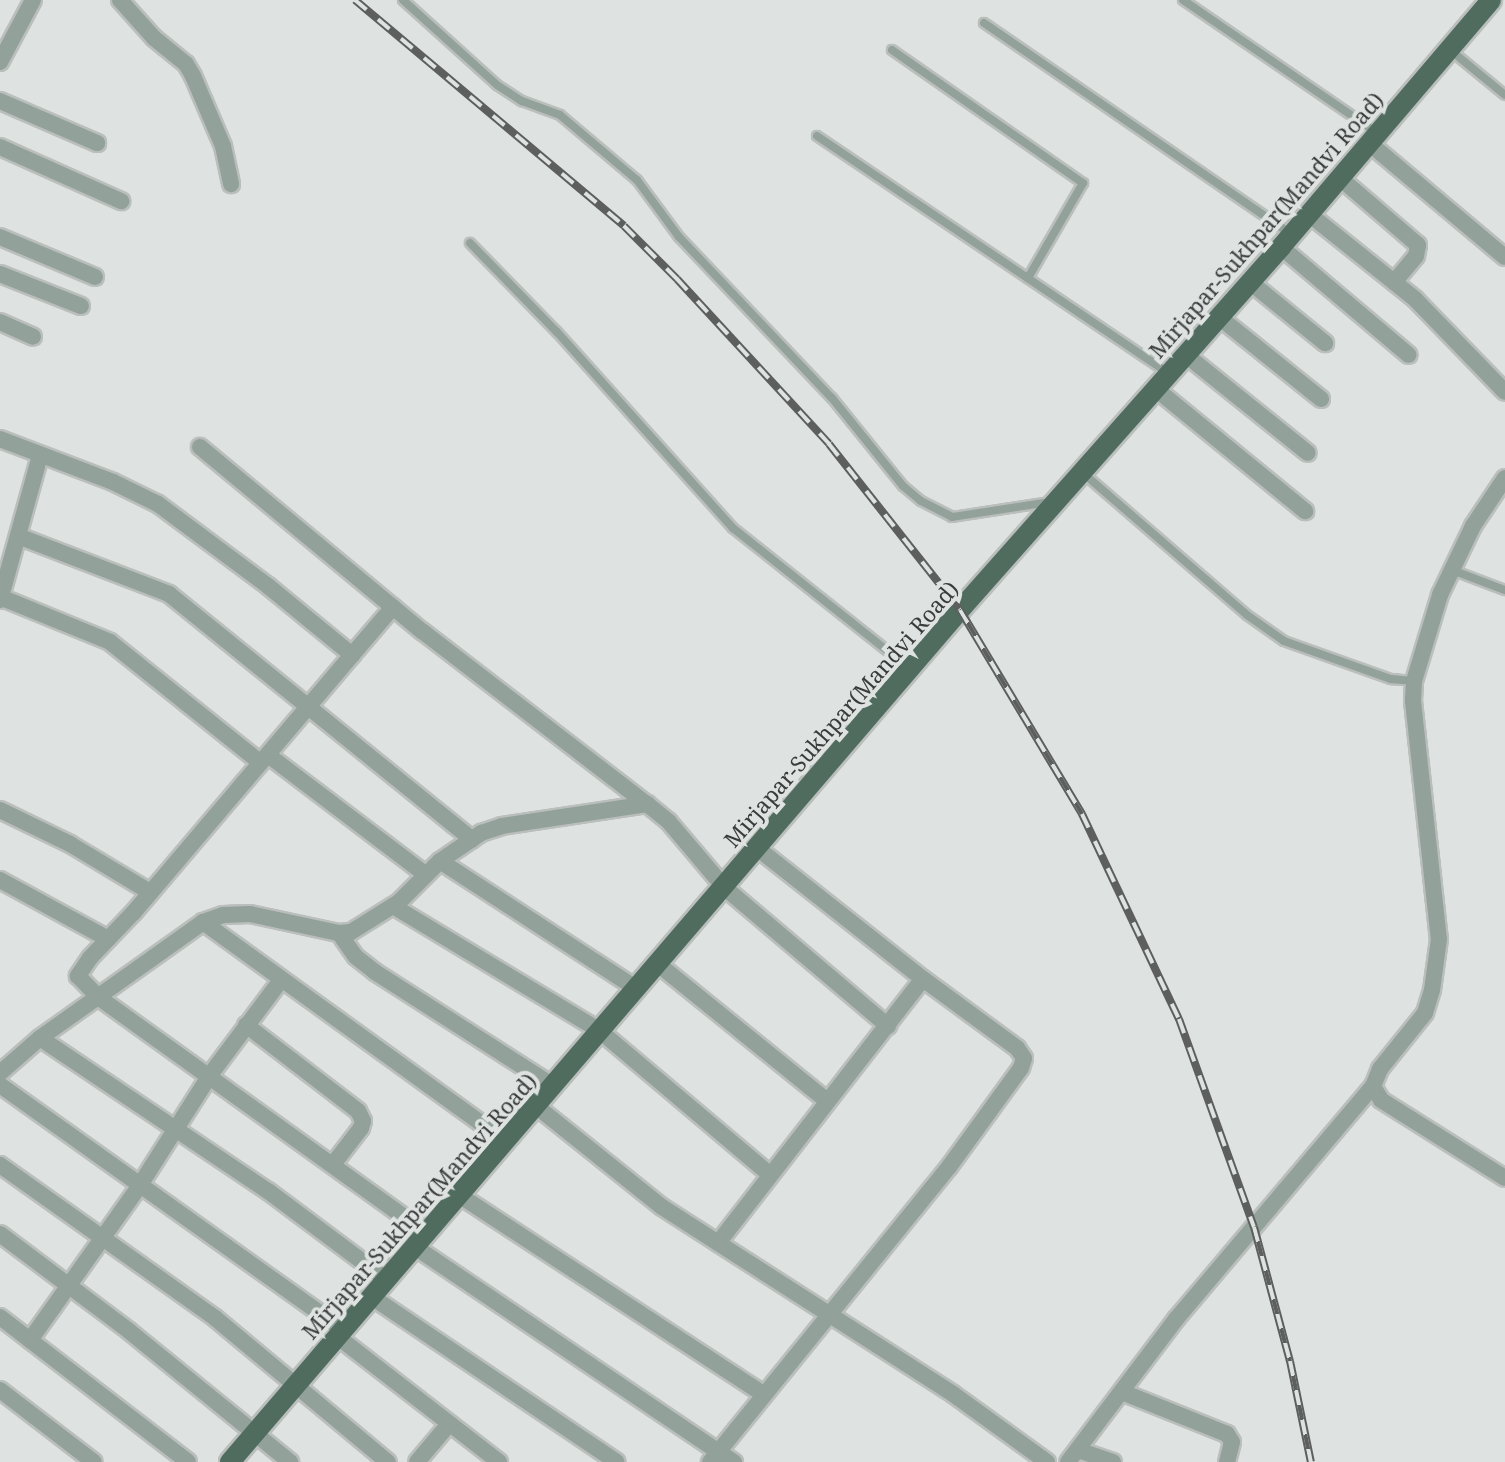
<!DOCTYPE html>
<html>
<head>
<meta charset="utf-8">
<style>
	body { margin:0 }
	#map { position:relative; width:1505px; height:1462px; overflow:hidden; background:#dee3e1; font-family:"Noto Serif",serif }
	div>[style] { position:absolute }
	.roads { filter:drop-shadow(2px 0 #babebc) drop-shadow(-2px 0 #babebc) drop-shadow(0 2px #babebc) drop-shadow(0 -2px #babebc) }
	.lane>* { height:8px; margin:-4px; padding:0 4px; transform-origin:4px; border-radius:4px; background:#92a19a }
	.street>* { height:16px; margin:-8px; padding:0 8px; transform-origin:8px; border-radius:8px; background:#92a19a }
	.primary>* { height:20px; margin:-10px; padding:0 10px; transform-origin:10px; border-radius:10px; background:#506c5f }
	.rail>* { height:8px; margin-top:-4px; transform-origin:0; background:repeating-linear-gradient(90deg,#dee3e1 0 15px,#5c5f5e 0 30px); box-sizing:border-box; border-block:2px solid #5c5f5e }
	span { translate:-50% -50%; white-space:nowrap; text-align:center; line-height:1.15; -webkit-text-stroke:8px #dee3e1; paint-order:stroke }
	.street-label { font-size:22px; color:#3a3c3b }
</style>
</head>
<body>
<div id="map">
	<div class="roads">
		<div class="lane">
			<div style="left:403px;top:0;width:127px;rotate:42.1deg"></div>
			<div style="left:497px;top:85px;width:30px;rotate:33deg"></div>
			<div style="left:522px;top:101px;width:40px;rotate:20.2deg"></div>
			<div style="left:560px;top:115px;width:101px;rotate:40.2deg"></div>
			<div style="left:637px;top:180px;width:71px;rotate:53.6deg"></div>
			<div style="left:679px;top:237px;width:222px;rotate:46.5deg"></div>
			<div style="left:832px;top:398px;width:113px;rotate:51.1deg"></div>
			<div style="left:903px;top:486px;width:23px;rotate:40deg"></div>
			<div style="left:921px;top:501px;width:35px;rotate:27deg"></div>
			<div style="left:952px;top:517px;width:99px;rotate:-8.7deg"></div>
			<div style="left:1183px;top:0;width:235px;rotate:34.4deg"></div>
			<div style="left:984px;top:23px;width:371px;rotate:34.5deg"></div>
			<div style="left:1449px;top:49px;width:72px;rotate:39.4deg"></div>
			<div style="left:892px;top:50px;width:233px;rotate:34.9deg"></div>
			<div style="left:1083px;top:183px;width:110px;rotate:120.1deg"></div>
			<div style="left:817px;top:136px;width:424px;rotate:34deg"></div>
			<div style="left:470px;top:243px;width:124px;rotate:45.7deg"></div>
			<div style="left:557px;top:332px;width:263px;rotate:48.1deg"></div>
			<div style="left:733px;top:528px;width:226px;rotate:38.5deg"></div>
			<div style="left:1083px;top:473px;width:217px;rotate:40.9deg"></div>
			<div style="left:1247px;top:615px;width:45px;rotate:35.1deg"></div>
			<div style="left:1284px;top:641px;width:114px;rotate:19.6deg"></div>
			<div style="left:1391px;top:679px;width:23px;rotate:5deg"></div>
			<div style="left:1452px;top:570px;width:57px;rotate:20.7deg"></div>
		</div>
		<div class="street">
			<div style="left:120px;top:0;width:51px;rotate:48.2deg"></div>
			<div style="left:154px;top:38px;width:41px;rotate:39.1deg"></div>
			<div style="left:186px;top:64px;width:14px;rotate:60deg"></div>
			<div style="left:193px;top:76px;width:76px;rotate:66.8deg"></div>
			<div style="left:223px;top:146px;width:39px;rotate:78deg"></div>
			<div style="left:0;top:62px;width:70px;rotate:-62deg"></div>
			<div style="left:0;top:101px;width:106px;rotate:23.4deg"></div>
			<div style="left:1369px;top:143px;width:177px;rotate:40deg"></div>
			<div style="left:0;top:147px;width:133px;rotate:24.1deg"></div>
			<div style="left:1340px;top:178px;width:103px;rotate:40.7deg"></div>
			<div style="left:1418px;top:245px;width:11px;rotate:100deg"></div>
			<div style="left:1416px;top:256px;width:34px;rotate:130deg"></div>
			<div style="left:1309px;top:214px;width:136px;rotate:38.7deg"></div>
			<div style="left:1415px;top:299px;width:129px;rotate:45.9deg"></div>
			<div style="left:0;top:237px;width:103px;rotate:22.8deg"></div>
			<div style="left:1281px;top:247px;width:167px;rotate:40.2deg"></div>
			<div style="left:0;top:274px;width:87px;rotate:21.6deg"></div>
			<div style="left:1250px;top:282px;width:97px;rotate:39.1deg"></div>
			<div style="left:1219px;top:317px;width:131px;rotate:38.8deg"></div>
			<div style="left:0;top:322px;width:36px;rotate:24deg"></div>
			<div style="left:1186px;top:355px;width:156px;rotate:38.8deg"></div>
			<div style="left:1156px;top:389px;width:193px;rotate:39.3deg"></div>
			<div style="left:0;top:439px;width:121px;rotate:20.8deg"></div>
			<div style="left:113px;top:482px;width:50px;rotate:26.1deg"></div>
			<div style="left:158px;top:504px;width:137px;rotate:36.7deg"></div>
			<div style="left:268px;top:586px;width:109px;rotate:39.4deg"></div>
			<div style="left:352px;top:655px;width:338px;rotate:130.3deg"></div>
			<div style="left:133px;top:913px;width:62px;rotate:133.7deg"></div>
			<div style="left:90px;top:958px;width:22px;rotate:124deg"></div>
			<div style="left:78px;top:976px;width:29px;rotate:46deg"></div>
			<div style="left:98px;top:997px;width:405px;rotate:35.7deg"></div>
			<div style="left:200px;top:447px;width:288px;rotate:39.7deg"></div>
			<div style="left:422px;top:631px;width:284px;rotate:37.6deg"></div>
			<div style="left:647px;top:804px;width:28px;rotate:39deg"></div>
			<div style="left:669px;top:822px;width:85px;rotate:49.8deg"></div>
			<div style="left:724px;top:887px;width:215px;rotate:40.3deg"></div>
			<div style="left:1505px;top:478px;width:58px;rotate:123.7deg"></div>
			<div style="left:1473px;top:526px;width:76px;rotate:115.6deg"></div>
			<div style="left:1440px;top:595px;width:90px;rotate:106.8deg"></div>
			<div style="left:1414px;top:681px;width:20px;rotate:93deg"></div>
			<div style="left:1413px;top:701px;width:239px;rotate:83.8deg"></div>
			<div style="left:1439px;top:939px;width:51px;rotate:97.8deg"></div>
			<div style="left:1432px;top:990px;width:24px;rotate:107deg"></div>
			<div style="left:1425px;top:1013px;width:72px;rotate:128.8deg"></div>
			<div style="left:1380px;top:1069px;width:18px;rotate:112deg"></div>
			<div style="left:1373px;top:1086px;width:16px;rotate:60deg"></div>
			<div style="left:1381px;top:1100px;width:146px;rotate:32.2deg"></div>
			<div style="left:18px;top:536px;width:162px;rotate:21deg"></div>
			<div style="left:169px;top:594px;width:390px;rotate:39deg"></div>
			<div style="left:0;top:597px;width:119px;rotate:22.2deg"></div>
			<div style="left:110px;top:642px;width:193px;rotate:38.7deg"></div>
			<div style="left:0;top:600px;width:149px;rotate:-74.5deg"></div>
			<div style="left:352px;top:655px;width:63px;rotate:-49.5deg"></div>
			<div style="left:268px;top:755px;width:198px;rotate:37.2deg"></div>
			<div style="left:0;top:810px;width:78px;rotate:25.9deg"></div>
			<div style="left:70px;top:844px;width:93px;rotate:31deg"></div>
			<div style="left:440px;top:861px;width:235px;rotate:33deg"></div>
			<div style="left:0;top:880px;width:123px;rotate:28.6deg"></div>
			<div style="left:393px;top:906px;width:242px;rotate:31.1deg"></div>
			<div style="left:600px;top:1031px;width:221px;rotate:40.2deg"></div>
			<div style="left:203px;top:922px;width:374px;rotate:35.9deg"></div>
			<div style="left:339px;top:933px;width:29px;rotate:55deg"></div>
			<div style="left:356px;top:957px;width:24px;rotate:38deg"></div>
			<div style="left:375px;top:972px;width:211px;rotate:32.6deg"></div>
			<div style="left:658px;top:964px;width:218px;rotate:39deg"></div>
			<div style="left:246px;top:1025px;width:141px;rotate:37.5deg"></div>
			<div style="left:358px;top:1111px;width:11px;rotate:63deg"></div>
			<div style="left:363px;top:1121px;width:7px;rotate:106deg"></div>
			<div style="left:361px;top:1128px;width:44px;rotate:127.6deg"></div>
			<div style="left:40px;top:1038px;width:275px;rotate:33.9deg"></div>
			<div style="left:268px;top:1191px;width:149px;rotate:36.8deg"></div>
			<div style="left:0;top:1073px;width:53px;rotate:-41.2deg"></div>
			<div style="left:40px;top:1038px;width:200px;rotate:-35.4deg"></div>
			<div style="left:203px;top:922px;width:21px;rotate:-19deg"></div>
			<div style="left:223px;top:915px;width:27px;rotate:-2deg"></div>
			<div style="left:250px;top:914px;width:91px;rotate:12.1deg"></div>
			<div style="left:339px;top:933px;width:12px;rotate:-5deg"></div>
			<div style="left:351px;top:932px;width:57px;rotate:-32deg"></div>
			<div style="left:399px;top:902px;width:58px;rotate:-45deg"></div>
			<div style="left:440px;top:861px;width:50px;rotate:-34.3deg"></div>
			<div style="left:481px;top:833px;width:22px;rotate:-18deg"></div>
			<div style="left:502px;top:826px;width:147px;rotate:-8.6deg"></div>
			<div style="left:0;top:1085px;width:422px;rotate:35.5deg"></div>
			<div style="left:536px;top:1106px;width:161px;rotate:38.7deg"></div>
			<div style="left:662px;top:1207px;width:346px;rotate:32.7deg"></div>
			<div style="left:953px;top:1394px;width:116px;rotate:35.9deg"></div>
			<div style="left:0;top:1165px;width:264px;rotate:35.4deg"></div>
			<div style="left:215px;top:1318px;width:225px;rotate:39.8deg"></div>
			<div style="left:459px;top:1195px;width:363px;rotate:33.2deg"></div>
			<div style="left:0;top:1234px;width:161px;rotate:36.9deg"></div>
			<div style="left:129px;top:1331px;width:208px;rotate:39.1deg"></div>
			<div style="left:718px;top:1243px;width:334px;rotate:-52.2deg"></div>
			<div style="left:415px;top:1247px;width:385px;rotate:34deg"></div>
			<div style="left:372px;top:1297px;width:295px;rotate:34deg"></div>
			<div style="left:0;top:1317px;width:237px;rotate:37.6deg"></div>
			<div style="left:338px;top:1337px;width:204px;rotate:37.8deg"></div>
			<div style="left:30px;top:1340px;width:190px;rotate:-54.6deg"></div>
			<div style="left:140px;top:1185px;width:130px;rotate:-57.5deg"></div>
			<div style="left:210px;top:1075px;width:119px;rotate:-53.2deg"></div>
			<div style="left:0;top:1390px;width:118px;rotate:37.5deg"></div>
			<div style="left:1122px;top:1392px;width:113px;rotate:21.8deg"></div>
			<div style="left:1227px;top:1434px;width:9px;rotate:58deg"></div>
			<div style="left:1232px;top:1442px;width:21px;rotate:104deg"></div>
			<div style="left:1078px;top:1450px;width:37px;rotate:19deg"></div>
			<div style="left:417px;top:1462px;width:50px;rotate:-49.9deg"></div>
			<div style="left:710px;top:1462px;width:380px;rotate:-51deg"></div>
			<div style="left:949px;top:1167px;width:122px;rotate:-54deg"></div>
			<div style="left:1021px;top:1068px;width:10px;rotate:-73deg"></div>
			<div style="left:1024px;top:1058px;width:12px;rotate:-125deg"></div>
			<div style="left:1017px;top:1048px;width:117px;rotate:-143.7deg"></div>
			<div style="left:923px;top:979px;width:211px;rotate:-141.7deg"></div>
			<div style="left:1068px;top:1462px;width:181px;rotate:-52.9deg"></div>
			<div style="left:1177px;top:1318px;width:304px;rotate:-49.8deg"></div>
		</div>
		<div class="primary">
			<div style="left:230px;top:1462px;width:1122px;rotate:-49.41deg"></div>
			<div style="left:960px;top:610px;width:485px;rotate:-48.5deg"></div>
			<div style="left:1281px;top:247px;width:324px;rotate:-49.6deg"></div>
		</div>
	</div>
	<div class="rail">
		<div style="left:355px;top:0;width:351px;rotate:40deg"></div>
		<div style="left:624px;top:226px;width:75px;rotate:45deg"></div>
		<div style="left:677px;top:279px;width:224px;rotate:47.3deg"></div>
		<div style="left:829px;top:444px;width:211px;rotate:51.7deg"></div>
		<div style="left:960px;top:610px;width:238px;rotate:59.1deg"></div>
		<div style="left:1082px;top:814px;width:227px;rotate:64.7deg"></div>
		<div style="left:1179px;top:1019px;width:221px;rotate:70.2deg"></div>
		<div style="left:1254px;top:1227px;width:139px;rotate:75deg"></div>
		<div style="left:1290px;top:1361px;width:103px;rotate:78.3deg"></div>
	</div>
	<div class="street-label">
		<span style="left:1266px;top:225px;rotate:-49deg">Mirjapar-Sukhpar(Mandvi Road)</span>
		<span style="left:841px;top:714px;rotate:-49deg">Mirjapar-Sukhpar(Mandvi Road)</span>
		<span style="left:419px;top:1206px;rotate:-49deg">Mirjapar-Sukhpar(Mandvi Road)</span>
	</div>
</div>
</body>
</html>
